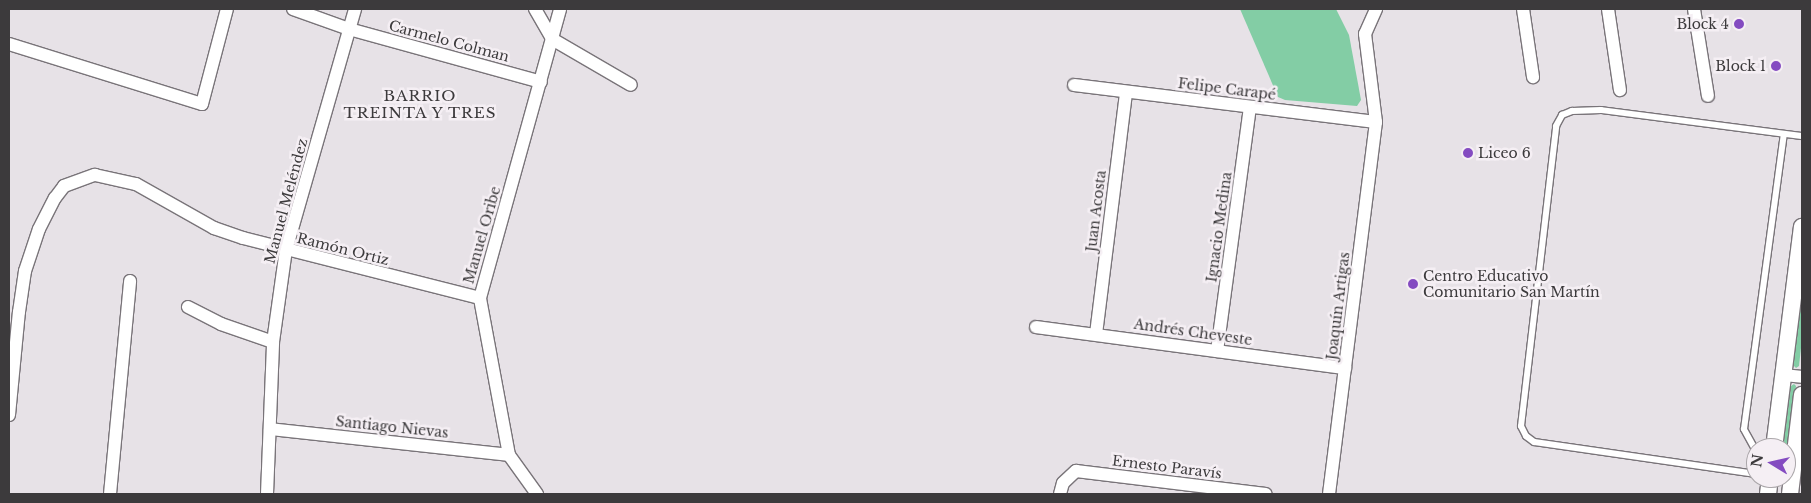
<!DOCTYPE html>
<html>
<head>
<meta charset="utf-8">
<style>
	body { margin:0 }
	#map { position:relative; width:1811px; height:503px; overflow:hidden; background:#e7e2e7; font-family:"Libre Baskerville",serif }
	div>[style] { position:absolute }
	.green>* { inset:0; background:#83cda5 }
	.roads { filter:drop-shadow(1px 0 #797479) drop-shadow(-1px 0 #797479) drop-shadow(0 1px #797479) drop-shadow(0 -1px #797479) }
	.service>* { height:6px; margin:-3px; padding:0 3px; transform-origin:3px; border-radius:3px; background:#fff }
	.minor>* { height:12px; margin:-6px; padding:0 6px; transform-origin:6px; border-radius:6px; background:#fff }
	.tertiary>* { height:16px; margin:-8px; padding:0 8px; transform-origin:8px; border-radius:8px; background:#fff }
	.dots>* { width:14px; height:14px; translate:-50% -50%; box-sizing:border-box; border:2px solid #f5eff4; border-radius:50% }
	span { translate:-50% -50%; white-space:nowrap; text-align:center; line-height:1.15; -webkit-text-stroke:5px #f5eff4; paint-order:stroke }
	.poi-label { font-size:14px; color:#3c3a3c }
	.right { translate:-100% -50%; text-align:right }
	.left { translate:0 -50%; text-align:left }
	.street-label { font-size:14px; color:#3c3a3c }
	.neighbourhood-label { font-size:15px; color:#3c3a3c; letter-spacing:1px }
	.frame { position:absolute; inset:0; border:10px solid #3c3a3c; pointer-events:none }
	.north { position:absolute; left:1746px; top:438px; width:50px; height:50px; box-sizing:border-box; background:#f5eff4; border:1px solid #aba7aa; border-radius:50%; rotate:279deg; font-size:14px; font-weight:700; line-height:20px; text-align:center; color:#3c3a3c }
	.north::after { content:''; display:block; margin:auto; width:18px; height:22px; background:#844bc1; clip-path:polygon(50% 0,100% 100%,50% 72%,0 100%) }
</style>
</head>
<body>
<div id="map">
	<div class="green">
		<div style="clip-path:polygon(1240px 9px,1336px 9px,1349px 35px,1361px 100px,1357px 106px,1285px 100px,1278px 97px)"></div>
		<div style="clip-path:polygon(1802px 289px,1802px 339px,1799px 366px,1796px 368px,1793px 365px)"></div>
		<div style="clip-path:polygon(1794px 384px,1796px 386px,1786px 464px,1786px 448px,1783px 448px,1791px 386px)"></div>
	</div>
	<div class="roads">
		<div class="service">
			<div style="left:1756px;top:451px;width:25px;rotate:-119deg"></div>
			<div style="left:1744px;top:429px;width:297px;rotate:-82.3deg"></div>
			<div style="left:1756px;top:474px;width:224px;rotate:-171.8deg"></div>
			<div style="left:1534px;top:442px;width:10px;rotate:-143deg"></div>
			<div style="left:1526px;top:436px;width:11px;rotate:-117deg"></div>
			<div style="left:1521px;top:426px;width:302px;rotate:-83.3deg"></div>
			<div style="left:1556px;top:126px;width:13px;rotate:-61deg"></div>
			<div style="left:1562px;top:115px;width:11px;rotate:-22deg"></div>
			<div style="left:1572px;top:111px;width:29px;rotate:-2deg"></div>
			<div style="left:1601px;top:110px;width:203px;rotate:7.4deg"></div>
		</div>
		<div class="minor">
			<div style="left:293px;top:9px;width:59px;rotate:19.7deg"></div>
			<div style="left:349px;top:29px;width:199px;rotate:15.4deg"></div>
			<div style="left:535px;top:9px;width:34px;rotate:60deg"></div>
			<div style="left:552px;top:39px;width:91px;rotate:30.2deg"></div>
			<div style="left:1523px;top:9px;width:69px;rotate:81.6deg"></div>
			<div style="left:1608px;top:9px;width:82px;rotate:81.6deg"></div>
			<div style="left:1694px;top:9px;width:88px;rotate:80.9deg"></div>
			<div style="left:9px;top:44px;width:202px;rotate:17.3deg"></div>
			<div style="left:202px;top:104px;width:98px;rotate:-75.3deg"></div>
			<div style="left:1074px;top:85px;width:304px;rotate:7deg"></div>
			<div style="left:188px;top:307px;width:37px;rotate:27deg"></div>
			<div style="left:221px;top:324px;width:55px;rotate:19.1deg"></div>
			<div style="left:1036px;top:327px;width:312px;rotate:7.6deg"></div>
			<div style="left:1096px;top:334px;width:244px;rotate:-82.9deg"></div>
			<div style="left:1217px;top:351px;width:246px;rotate:-82.3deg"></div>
			<div style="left:1784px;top:375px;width:18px;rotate:6deg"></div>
			<div style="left:9px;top:415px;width:103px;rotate:-84.5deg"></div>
			<div style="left:19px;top:312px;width:41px;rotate:-81.7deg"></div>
			<div style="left:25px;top:271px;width:44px;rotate:-71.6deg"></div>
			<div style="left:39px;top:229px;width:35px;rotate:-63deg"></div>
			<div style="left:55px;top:198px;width:15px;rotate:-53deg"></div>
			<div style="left:64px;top:186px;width:33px;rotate:-20deg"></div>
			<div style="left:95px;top:175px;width:42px;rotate:12.4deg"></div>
			<div style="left:136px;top:184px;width:90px;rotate:29.4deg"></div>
			<div style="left:214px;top:228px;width:31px;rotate:19deg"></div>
			<div style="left:243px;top:238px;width:244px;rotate:14.2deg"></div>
			<div style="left:270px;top:429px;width:240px;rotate:6.2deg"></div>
			<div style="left:110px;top:494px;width:214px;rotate:-84.6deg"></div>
			<div style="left:267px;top:494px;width:152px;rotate:-87.7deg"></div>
			<div style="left:273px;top:342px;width:93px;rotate:-82deg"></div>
			<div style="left:286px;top:250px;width:251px;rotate:-74deg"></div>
			<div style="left:537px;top:494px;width:48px;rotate:-125.7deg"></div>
			<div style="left:509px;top:455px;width:160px;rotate:-100.5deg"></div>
			<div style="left:480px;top:298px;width:300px;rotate:-74.5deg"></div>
			<div style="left:1060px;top:494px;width:11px;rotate:-75deg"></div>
			<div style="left:1063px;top:483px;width:18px;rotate:-43deg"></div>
			<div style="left:1076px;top:471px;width:191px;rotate:6.9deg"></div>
			<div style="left:1329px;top:494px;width:375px;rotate:-82.8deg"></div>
			<div style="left:1376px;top:122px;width:89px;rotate:-97.1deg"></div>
			<div style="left:1365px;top:34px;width:27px;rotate:-66deg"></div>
		</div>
		<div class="tertiary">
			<div style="left:1774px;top:448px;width:223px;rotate:-82.8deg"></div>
			<div style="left:1768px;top:494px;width:16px;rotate:-83deg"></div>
			<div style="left:1790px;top:494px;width:100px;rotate:-83.1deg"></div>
		</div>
	</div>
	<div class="dots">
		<div style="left:1739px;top:24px;background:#844bc1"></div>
		<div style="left:1776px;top:66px;background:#844bc1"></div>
		<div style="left:1468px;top:153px;background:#844bc1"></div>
		<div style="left:1413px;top:284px;background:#844bc1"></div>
	</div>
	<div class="poi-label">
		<span class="right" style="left:1729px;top:24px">Block 4</span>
		<span class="right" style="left:1766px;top:66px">Block 1</span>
		<span class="left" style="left:1478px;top:153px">Liceo 6</span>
		<span class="left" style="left:1423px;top:284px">Centro Educativo<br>Comunitario San Martín</span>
	</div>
	<div class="street-label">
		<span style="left:449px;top:41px;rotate:15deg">Carmelo Colman</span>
		<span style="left:1227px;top:89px;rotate:7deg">Felipe Carapé</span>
		<span style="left:286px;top:201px;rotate:-75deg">Manuel Meléndez</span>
		<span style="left:1096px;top:211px;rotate:-83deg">Juan Acosta</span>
		<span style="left:1219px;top:227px;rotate:-82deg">Ignacio Medina</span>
		<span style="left:482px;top:235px;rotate:-74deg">Manuel Oribe</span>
		<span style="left:343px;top:249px;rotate:14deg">Ramón Ortiz</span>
		<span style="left:1338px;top:306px;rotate:-83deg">Joaquín Artigas</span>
		<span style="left:1193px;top:332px;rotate:8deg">Andrés Cheveste</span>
		<span style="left:392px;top:427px;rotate:6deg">Santiago Nievas</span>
		<span style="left:1167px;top:467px;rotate:7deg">Ernesto Paravís</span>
	</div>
	<div class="neighbourhood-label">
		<span style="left:420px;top:104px">BARRIO<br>TREINTA Y TRES</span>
	</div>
	<div class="frame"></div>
	<div class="north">N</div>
</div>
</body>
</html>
